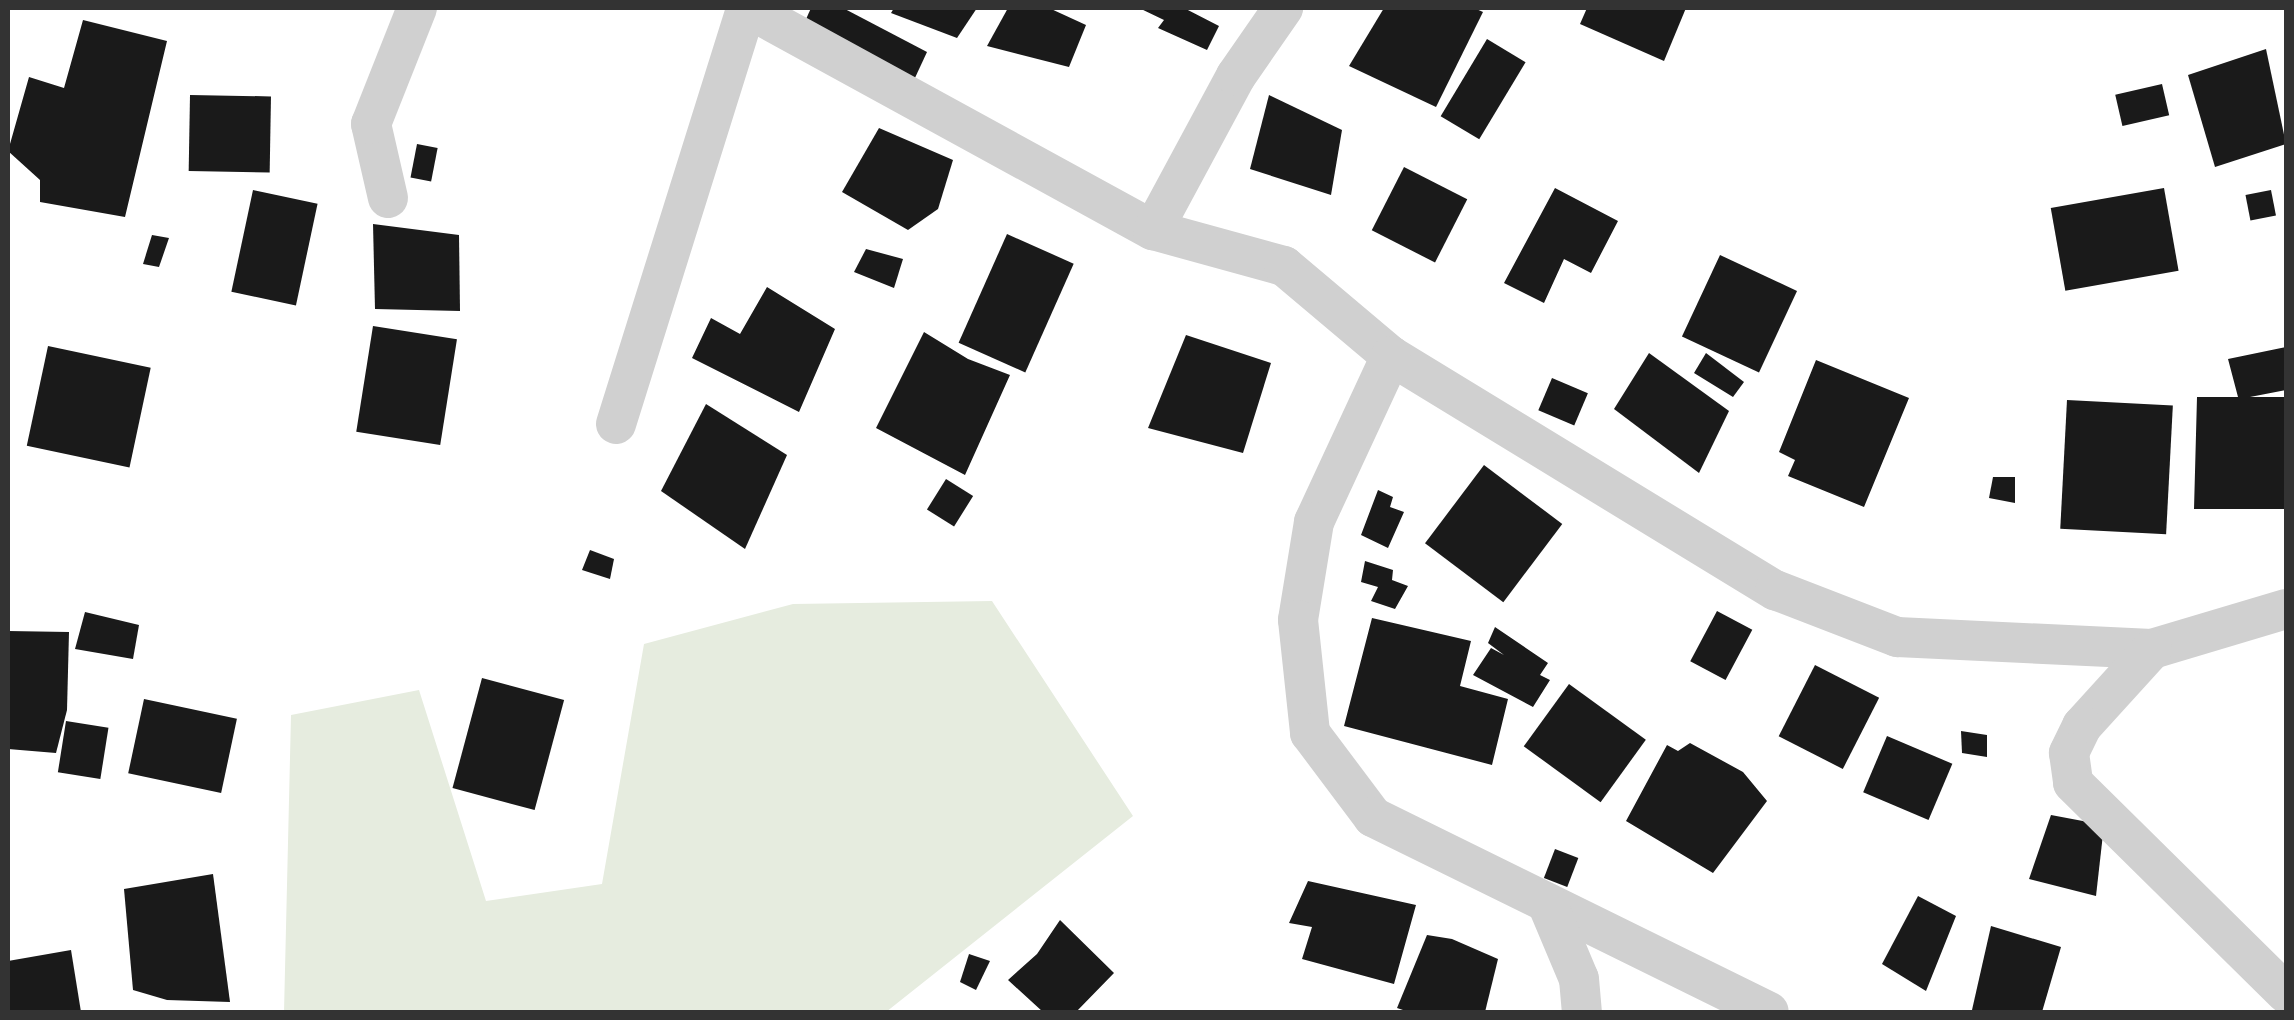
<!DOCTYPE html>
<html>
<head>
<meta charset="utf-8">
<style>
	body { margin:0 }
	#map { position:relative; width:2294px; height:1020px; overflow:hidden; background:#fff; font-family:Manrope,sans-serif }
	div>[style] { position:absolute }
	.green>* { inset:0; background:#e6ecdf }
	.building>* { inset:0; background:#1a1a1a; transform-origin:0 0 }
	.minor>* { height:40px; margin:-20px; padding:0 20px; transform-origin:20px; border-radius:20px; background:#d0d0d0 }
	span { translate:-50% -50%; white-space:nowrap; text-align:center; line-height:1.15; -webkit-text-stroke:10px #fff; paint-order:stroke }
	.frame { position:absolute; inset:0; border:10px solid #333; pointer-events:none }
</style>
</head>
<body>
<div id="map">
	<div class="green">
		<div style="clip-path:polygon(992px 601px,1133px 816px,886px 1012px,284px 1012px,291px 715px,419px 690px,486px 901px,602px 884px,644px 644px,793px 604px)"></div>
	</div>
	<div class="building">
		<div style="clip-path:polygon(811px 8px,843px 8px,927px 52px,914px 80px,803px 26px)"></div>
		<div style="clip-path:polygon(894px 8px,977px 8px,957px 38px,891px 13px)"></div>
		<div style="clip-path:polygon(1008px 8px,1049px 8px,1086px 25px,1069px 67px,987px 46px)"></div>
		<div style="clip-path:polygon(1139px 8px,1184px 8px,1219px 26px,1207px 50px,1158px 28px,1164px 20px)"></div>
		<div style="clip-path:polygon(1384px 8px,1474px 8px,1483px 12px,1436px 107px,1349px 66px)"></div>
		<div style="clip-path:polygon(1587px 8px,1686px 8px,1664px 61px,1580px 24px)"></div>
		<div style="clip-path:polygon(83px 20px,167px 41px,125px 217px,40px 202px,40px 180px,8px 151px,29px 77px,64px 88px)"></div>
		<div style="left:1487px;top:39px;width:45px;height:90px;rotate:31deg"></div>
		<div style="clip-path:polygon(2266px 49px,2286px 144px,2215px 167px,2188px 75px)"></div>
		<div style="left:2162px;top:84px;width:32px;height:48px;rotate:77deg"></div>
		<div style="left:190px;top:95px;width:81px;height:76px;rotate:1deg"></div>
		<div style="clip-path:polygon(1269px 95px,1342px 130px,1331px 195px,1250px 169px)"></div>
		<div style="clip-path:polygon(879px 128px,953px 160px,938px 209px,908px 230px,842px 192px)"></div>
		<div style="left:417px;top:144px;width:21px;height:34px;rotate:11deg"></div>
		<div style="left:1404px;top:167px;width:71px;height:71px;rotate:27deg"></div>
		<div style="clip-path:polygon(1555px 188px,1618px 221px,1591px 273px,1564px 259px,1544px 303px,1504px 283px)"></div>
		<div style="left:2164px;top:188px;width:84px;height:115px;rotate:80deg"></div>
		<div style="left:253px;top:190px;width:66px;height:104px;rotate:12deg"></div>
		<div style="left:2271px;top:190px;width:26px;height:26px;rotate:79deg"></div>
		<div style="clip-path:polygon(373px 224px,459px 235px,460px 311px,375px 309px)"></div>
		<div style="left:1007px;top:234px;width:73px;height:119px;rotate:24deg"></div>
		<div style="clip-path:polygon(152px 235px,169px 238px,159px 267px,143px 264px)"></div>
		<div style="clip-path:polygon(866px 249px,903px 259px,894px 288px,854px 272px)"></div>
		<div style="left:1720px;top:255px;width:85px;height:90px;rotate:25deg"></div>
		<div style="clip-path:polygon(767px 287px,835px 329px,799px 412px,692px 358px,711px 318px,740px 334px)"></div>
		<div style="left:373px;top:326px;width:85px;height:107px;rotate:9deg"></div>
		<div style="clip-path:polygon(924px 332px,968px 359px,1010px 375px,965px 475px,876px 428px)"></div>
		<div style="clip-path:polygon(1186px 335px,1271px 363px,1243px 453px,1148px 428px)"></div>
		<div style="left:48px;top:346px;width:105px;height:102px;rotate:12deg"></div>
		<div style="clip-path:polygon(2286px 347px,2286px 390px,2250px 397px,2286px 397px,2286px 509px,2194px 509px,2197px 397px,2238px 397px,2228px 359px)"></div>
		<div style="clip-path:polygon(1649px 353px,1729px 411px,1699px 473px,1614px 409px)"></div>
		<div style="clip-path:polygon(1706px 353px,1744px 382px,1733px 397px,1694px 373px)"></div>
		<div style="clip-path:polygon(1816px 360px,1909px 398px,1864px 507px,1788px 476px,1795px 460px,1779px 452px)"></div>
		<div style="left:1552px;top:378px;width:39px;height:35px;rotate:23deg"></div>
		<div style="left:2067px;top:400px;width:106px;height:129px;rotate:3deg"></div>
		<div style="clip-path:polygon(706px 404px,787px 455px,745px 549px,661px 491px)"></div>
		<div style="left:1484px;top:465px;width:98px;height:98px;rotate:37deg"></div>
		<div style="clip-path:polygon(1993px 477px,2015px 477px,2015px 503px,1989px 498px)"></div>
		<div style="left:946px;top:479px;width:32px;height:36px;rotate:32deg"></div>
		<div style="clip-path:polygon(1378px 490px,1393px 497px,1390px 507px,1404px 512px,1388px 548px,1361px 535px)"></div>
		<div style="clip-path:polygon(590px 550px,614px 559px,610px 579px,582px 570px)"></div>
		<div style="clip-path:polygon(1365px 561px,1393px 570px,1392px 580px,1408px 586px,1395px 609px,1371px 601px,1378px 587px,1361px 582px)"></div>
		<div style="left:1717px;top:611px;width:40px;height:57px;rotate:28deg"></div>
		<div style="clip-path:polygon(85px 612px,139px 625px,133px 659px,75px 649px)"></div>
		<div style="clip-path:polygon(1372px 618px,1471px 641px,1460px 686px,1508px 699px,1492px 765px,1344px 726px)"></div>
		<div style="clip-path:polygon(1495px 627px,1548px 663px,1540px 675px,1550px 680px,1533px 707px,1473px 675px,1491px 648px,1504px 655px,1488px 643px)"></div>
		<div style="clip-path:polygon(8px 631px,69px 632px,67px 710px,56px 753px,8px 749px)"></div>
		<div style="left:1815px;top:665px;width:72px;height:80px;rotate:27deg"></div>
		<div style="left:482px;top:678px;width:85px;height:114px;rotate:15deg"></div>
		<div style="left:1569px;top:684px;width:95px;height:77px;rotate:36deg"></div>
		<div style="left:144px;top:699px;width:95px;height:76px;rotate:12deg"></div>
		<div style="left:66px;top:721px;width:43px;height:52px;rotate:9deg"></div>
		<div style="clip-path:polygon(1961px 731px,1987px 735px,1987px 757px,1962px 753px)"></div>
		<div style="left:1887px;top:736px;width:71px;height:61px;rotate:23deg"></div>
		<div style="clip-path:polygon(1690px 743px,1743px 772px,1767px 801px,1713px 873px,1626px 821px,1667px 745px,1678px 751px)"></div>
		<div style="clip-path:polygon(2051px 815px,2104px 825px,2096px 896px,2029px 879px)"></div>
		<div style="left:1555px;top:849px;width:25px;height:31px;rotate:21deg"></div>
		<div style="clip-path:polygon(213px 874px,230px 1002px,167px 1000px,133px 990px,124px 889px)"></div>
		<div style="clip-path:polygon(1308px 881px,1416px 905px,1394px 984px,1302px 959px,1312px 927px,1289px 923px)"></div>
		<div style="clip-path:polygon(1918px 896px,1956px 916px,1926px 991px,1882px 964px)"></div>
		<div style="clip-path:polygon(1060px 920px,1114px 973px,1076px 1012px,1043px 1012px,1008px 980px,1037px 954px)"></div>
		<div style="clip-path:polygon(1991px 926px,2061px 947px,2042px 1012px,1972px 1010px)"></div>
		<div style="clip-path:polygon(1427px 935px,1452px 939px,1498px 959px,1485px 1012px,1409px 1012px,1397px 1008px)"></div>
		<div style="clip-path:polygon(71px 950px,81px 1012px,8px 1012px,8px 961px)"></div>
		<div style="clip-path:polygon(969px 954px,990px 961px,976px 990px,960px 982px)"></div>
	</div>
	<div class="minor">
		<div style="left:747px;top:8px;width:463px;rotate:28.7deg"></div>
		<div style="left:1153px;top:230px;width:136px;rotate:15.4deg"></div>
		<div style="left:1284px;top:266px;width:140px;rotate:40.1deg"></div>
		<div style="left:1391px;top:356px;width:450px;rotate:31.4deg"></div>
		<div style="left:1775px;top:590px;width:131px;rotate:21.1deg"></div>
		<div style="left:1897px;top:637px;width:255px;rotate:2.7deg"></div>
		<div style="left:2152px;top:649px;width:140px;rotate:-16.6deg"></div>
		<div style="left:388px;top:198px;width:76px;rotate:-102.9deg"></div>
		<div style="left:371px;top:124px;width:125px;rotate:-68.4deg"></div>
		<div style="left:1153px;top:230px;width:175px;rotate:-61.7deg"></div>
		<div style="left:1236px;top:76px;width:83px;rotate:-55.3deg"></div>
		<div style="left:1391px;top:356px;width:183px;rotate:114.9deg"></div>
		<div style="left:1314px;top:522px;width:99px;rotate:99.3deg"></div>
		<div style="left:1298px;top:620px;width:114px;rotate:83.9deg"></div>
		<div style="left:1310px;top:733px;width:105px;rotate:53.1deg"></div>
		<div style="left:1373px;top:817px;width:441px;rotate:26.2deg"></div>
		<div style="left:616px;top:424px;width:436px;rotate:-72.6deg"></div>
		<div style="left:2152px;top:649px;width:104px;rotate:132.3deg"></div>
		<div style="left:2082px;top:726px;width:30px;rotate:116deg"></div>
		<div style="left:2069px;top:753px;width:30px;rotate:82deg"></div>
		<div style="left:2073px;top:783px;width:299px;rotate:44.6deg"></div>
		<div style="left:1547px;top:903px;width:82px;rotate:67.2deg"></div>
		<div style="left:1579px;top:979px;width:33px;rotate:85deg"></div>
	</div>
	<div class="frame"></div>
</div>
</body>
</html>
